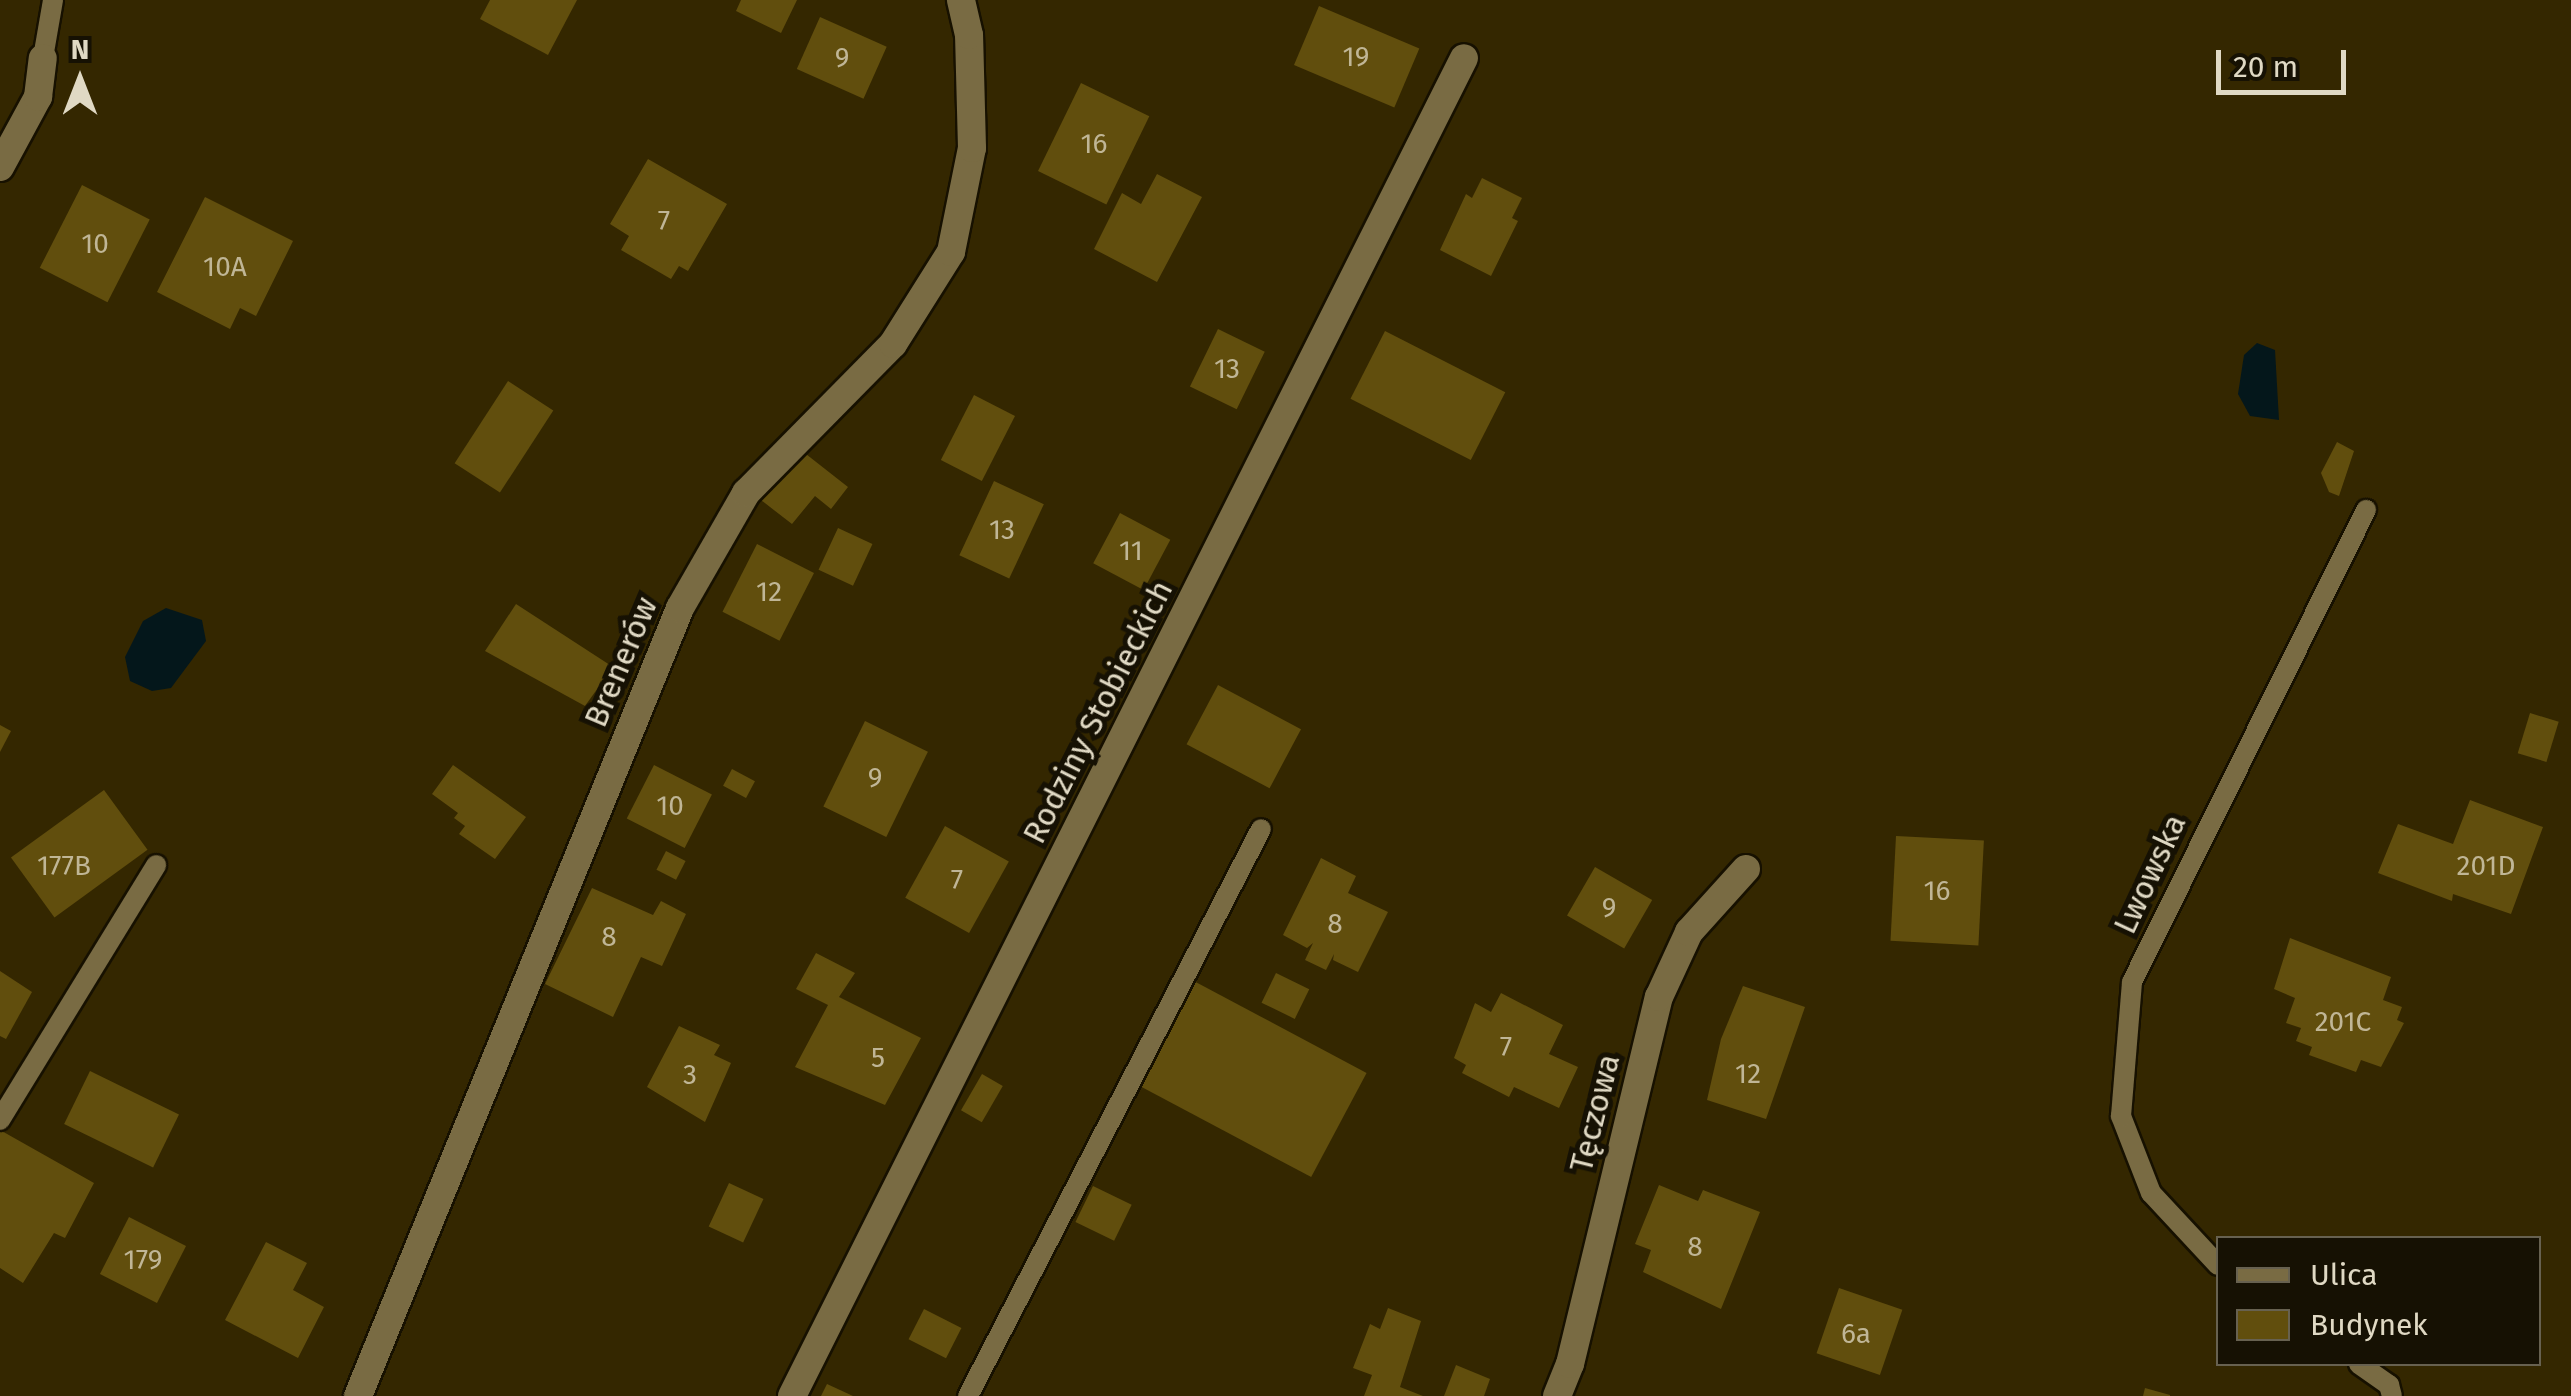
<!DOCTYPE html>
<html>
<head>
<meta charset="utf-8">
<style>
	body { margin:0 }
	#map { position:relative; width:2571px; height:1396px; overflow:hidden; background:#342700; font-family:"Fira Sans",sans-serif }
	div>[style] { position:absolute }
	.water>* { inset:0; background:#04171b }
	.building>* { inset:0; background:#614e0d; transform-origin:0 0 }
	.roads { filter:drop-shadow(2px 0 #171100) drop-shadow(-2px 0 #171100) drop-shadow(0 2px #171100) drop-shadow(0 -2px #171100) }
	.service>* { height:20px; margin:-10px; padding:0 10px; transform-origin:10px; border-radius:10px; background:#796b43 }
	.minor>* { height:28px; margin:-14px; padding:0 14px; transform-origin:14px; border-radius:14px; background:#796b43 }
	span { translate:-50% -50%; white-space:nowrap; text-align:center; line-height:1.15; -webkit-text-stroke:10px #161103; paint-order:stroke }
	.number-label { font-size:28px; color:#c0b696 }
	.number-label span { -webkit-text-stroke-width:0 }
	.street-label { font-size:32px; color:#e0d9c4 }
	.legend { position:absolute; left:2216px; top:1236px; width:325px; height:130px; box-sizing:border-box; background:#161103; border:2px solid #676150; margin:0; padding:12px 18px; list-style:none; font-size:30px; color:#e0d9c4 }
	.legend li { display:flex; align-items:center; gap:20px; height:50px }
	.legend b { width:50px; border:2px solid #676150 }
	.north { position:absolute; left:30px; top:30px; width:100px; height:100px; -webkit-text-stroke:8px #161103; paint-order:stroke; rotate:0deg; font-size:28px; font-weight:700; line-height:40px; text-align:center; color:#e0d9c4 }
	.north::after { content:''; display:block; margin:auto; width:35px; height:45px; background:#e0d9c4; clip-path:polygon(50% 0,100% 100%,50% 72%,0 100%) }
	.scale { position:absolute; left:2216px; top:50px; width:130px; height:45px; box-sizing:border-box; border:5px solid #e0d9c4; border-top:0; padding-left:12px; font-size:30px; line-height:35px; white-space:nowrap; color:#e0d9c4; -webkit-text-stroke:8px #161103; paint-order:stroke }
</style>
</head>
<body>
<div id="map">
	<div class="water">
		<div style="clip-path:polygon(2257px 343px,2275px 350px,2279px 420px,2250px 416px,2238px 394px,2244px 355px)"></div>
		<div style="clip-path:polygon(166px 608px,202px 620px,206px 641px,171px 688px,152px 691px,130px 681px,125px 657px,143px 621px)"></div>
	</div>
	<div class="building">
		<div style="clip-path:polygon(490px 0,577px 0,548px 55px,480px 19px)"></div>
		<div style="clip-path:polygon(741px 0,797px 0,781px 33px,736px 11px)"></div>
		<div style="left:1319px;top:6px;width:109px;height:64px;rotate:23deg"></div>
		<div style="left:820px;top:17px;width:73px;height:57px;rotate:24deg"></div>
		<div style="left:1081px;top:83px;width:76px;height:98px;rotate:26deg"></div>
		<div style="clip-path:polygon(648px 159px,727px 204px,688px 271px,679px 266px,671px 279px,621px 250px,629px 236px,610px 224px)"></div>
		<div style="clip-path:polygon(1157px 174px,1202px 197px,1157px 282px,1094px 249px,1122px 193px,1141px 204px)"></div>
		<div style="clip-path:polygon(1482px 178px,1522px 198px,1512px 218px,1518px 221px,1491px 276px,1440px 250px,1466px 194px,1472px 198px)"></div>
		<div style="left:82px;top:185px;width:76px;height:93px;rotate:27deg"></div>
		<div style="clip-path:polygon(205px 197px,293px 241px,256px 316px,240px 308px,230px 329px,157px 292px)"></div>
		<div style="left:1218px;top:329px;width:52px;height:64px;rotate:26deg"></div>
		<div style="left:1385px;top:331px;width:135px;height:76px;rotate:27deg"></div>
		<div style="left:508px;top:381px;width:54px;height:98px;rotate:33deg"></div>
		<div style="left:974px;top:395px;width:46px;height:73px;rotate:27deg"></div>
		<div style="clip-path:polygon(2337px 442px,2354px 451px,2339px 496px,2329px 492px,2321px 473px)"></div>
		<div style="clip-path:polygon(797px 447px,848px 487px,831px 509px,815px 496px,792px 524px,757px 497px)"></div>
		<div style="left:994px;top:481px;width:55px;height:82px;rotate:25deg"></div>
		<div style="left:1120px;top:513px;width:57px;height:57px;rotate:28deg"></div>
		<div style="left:838px;top:528px;width:38px;height:46px;rotate:25deg"></div>
		<div style="left:757px;top:544px;width:64px;height:76px;rotate:27deg"></div>
		<div style="clip-path:polygon(516px 604px,613px 667px,585px 706px,485px 651px)"></div>
		<div style="left:1218px;top:685px;width:94px;height:67px;rotate:28deg"></div>
		<div style="left:2530px;top:713px;width:30px;height:42px;rotate:17deg"></div>
		<div style="left:865px;top:721px;width:70px;height:95px;rotate:26deg"></div>
		<div style="clip-path:polygon(0 725px,11px 731px,0 752px)"></div>
		<div style="clip-path:polygon(453px 765px,526px 817px,495px 859px,459px 834px,465px 826px,454px 818px,458px 813px,432px 794px)"></div>
		<div style="left:654px;top:765px;width:65px;height:60px;rotate:27deg"></div>
		<div style="left:732px;top:769px;width:26px;height:19px;rotate:28deg"></div>
		<div style="left:104px;top:790px;width:74px;height:115px;rotate:54deg"></div>
		<div style="clip-path:polygon(2470px 800px,2543px 827px,2511px 914px,2453px 894px,2452px 901px,2378px 873px,2398px 824px,2453px 844px)"></div>
		<div style="left:945px;top:826px;width:73px;height:82px;rotate:29deg"></div>
		<div style="left:1896px;top:836px;width:88px;height:105px;rotate:3deg"></div>
		<div style="left:666px;top:851px;width:22px;height:21px;rotate:27deg"></div>
		<div style="clip-path:polygon(1321px 858px,1356px 876px,1348px 893px,1388px 912px,1358px 972px,1333px 960px,1334px 954px,1326px 970px,1305px 960px,1313px 943px,1307px 948px,1283px 935px)"></div>
		<div style="left:1595px;top:867px;width:66px;height:56px;rotate:30deg"></div>
		<div style="clip-path:polygon(592px 888px,653px 915px,661px 901px,686px 914px,662px 966px,641px 957px,613px 1017px,545px 984px)"></div>
		<div style="clip-path:polygon(2290px 938px,2391px 977px,2383px 1000px,2402px 1007px,2397px 1020px,2404px 1023px,2381px 1067px,2361px 1060px,2356px 1072px,2309px 1055px,2312px 1047px,2296px 1041px,2301px 1028px,2286px 1023px,2295px 998px,2274px 989px)"></div>
		<div style="clip-path:polygon(816px 953px,855px 973px,839px 997px,921px 1038px,885px 1105px,795px 1067px,828px 1005px,796px 989px)"></div>
		<div style="clip-path:polygon(0 971px,32px 992px,6px 1039px,0 1036px)"></div>
		<div style="left:1276px;top:973px;width:37px;height:33px;rotate:26deg"></div>
		<div style="left:1190px;top:979px;width:200px;height:118px;rotate:28deg"></div>
		<div style="clip-path:polygon(1743px 986px,1805px 1007px,1766px 1119px,1707px 1100px,1721px 1039px)"></div>
		<div style="clip-path:polygon(1501px 993px,1563px 1025px,1549px 1054px,1578px 1067px,1559px 1108px,1514px 1087px,1509px 1097px,1462px 1073px,1466px 1065px,1454px 1058px,1475px 1003px,1491px 1012px)"></div>
		<div style="clip-path:polygon(679px 1026px,720px 1045px,714px 1055px,731px 1063px,705px 1122px,647px 1087px)"></div>
		<div style="left:90px;top:1071px;width:99px;height:59px;rotate:26deg"></div>
		<div style="left:982px;top:1074px;width:24px;height:42px;rotate:30deg"></div>
		<div style="clip-path:polygon(0 1130px,94px 1183px,65px 1238px,54px 1233px,23px 1283px,0 1268px)"></div>
		<div style="left:729px;top:1183px;width:38px;height:48px;rotate:25deg"></div>
		<div style="clip-path:polygon(1659px 1185px,1698px 1201px,1703px 1190px,1760px 1212px,1721px 1309px,1643px 1272px,1651px 1250px,1635px 1244px)"></div>
		<div style="left:1093px;top:1186px;width:43px;height:40px;rotate:26deg"></div>
		<div style="left:129px;top:1217px;width:64px;height:64px;rotate:27deg"></div>
		<div style="clip-path:polygon(266px 1242px,307px 1263px,293px 1290px,324px 1307px,298px 1358px,225px 1320px)"></div>
		<div style="left:1839px;top:1288px;width:67px;height:69px;rotate:19deg"></div>
		<div style="clip-path:polygon(1388px 1308px,1421px 1321px,1400px 1387px,1423px 1396px,1364px 1396px,1372px 1375px,1353px 1368px,1370px 1324px,1380px 1329px)"></div>
		<div style="left:924px;top:1309px;width:42px;height:34px;rotate:27deg"></div>
		<div style="clip-path:polygon(1456px 1365px,1490px 1379px,1484px 1396px,1444px 1396px)"></div>
		<div style="clip-path:polygon(827px 1384px,853px 1396px,821px 1396px)"></div>
		<div style="clip-path:polygon(2145px 1388px,2170px 1395px,2170px 1396px,2143px 1396px)"></div>
	</div>
	<div class="roads">
		<div class="service">
			<div style="left:43px;top:58px;width:59px;rotate:-80.2deg"></div>
			<div style="left:0;top:1120px;width:299px;rotate:-58.5deg"></div>
			<div style="left:2218px;top:1265px;width:98px;rotate:-132.9deg"></div>
			<div style="left:2151px;top:1193px;width:83px;rotate:-111.3deg"></div>
			<div style="left:2121px;top:1116px;width:134px;rotate:-85.3deg"></div>
			<div style="left:2132px;top:982px;width:527px;rotate:-63.63deg"></div>
			<div style="left:2359px;top:1364px;width:37px;rotate:35deg"></div>
			<div style="left:2389px;top:1385px;width:11px;rotate:75deg"></div>
			<div style="left:968px;top:1396px;width:638px;rotate:-62.67deg"></div>
		</div>
		<div class="minor">
			<div style="left:0;top:167px;width:80px;rotate:-61.5deg"></div>
			<div style="left:38px;top:97px;width:39px;rotate:-83deg"></div>
			<div style="left:358px;top:1396px;width:851px;rotate:-67.77deg"></div>
			<div style="left:680px;top:608px;width:133px;rotate:-60.1deg"></div>
			<div style="left:746px;top:493px;width:209px;rotate:-45.4deg"></div>
			<div style="left:893px;top:344px;width:109px;rotate:-57.8deg"></div>
			<div style="left:951px;top:252px;width:106px;rotate:-78.6deg"></div>
			<div style="left:972px;top:148px;width:113px;rotate:-91.5deg"></div>
			<div style="left:969px;top:35px;width:36px;rotate:-103deg"></div>
			<div style="left:792px;top:1396px;width:1497px;rotate:-63.33deg"></div>
			<div style="left:1557px;top:1396px;width:35px;rotate:-68deg"></div>
			<div style="left:1570px;top:1364px;width:378px;rotate:-76.4deg"></div>
			<div style="left:1659px;top:997px;width:72px;rotate:-65.2deg"></div>
			<div style="left:1689px;top:932px;width:85px;rotate:-47.9deg"></div>
		</div>
	</div>
	<div class="number-label">
		<span style="left:1356px;top:57px">19</span>
		<span style="left:842px;top:58px">9</span>
		<span style="left:1094px;top:144px">16</span>
		<span style="left:664px;top:221px">7</span>
		<span style="left:95px;top:244px">10</span>
		<span style="left:225px;top:267px">10A</span>
		<span style="left:1227px;top:369px">13</span>
		<span style="left:1002px;top:530px">13</span>
		<span style="left:1131px;top:551px">11</span>
		<span style="left:769px;top:592px">12</span>
		<span style="left:875px;top:778px">9</span>
		<span style="left:670px;top:806px">10</span>
		<span style="left:64px;top:866px">177B</span>
		<span style="left:2486px;top:866px">201D</span>
		<span style="left:957px;top:880px">7</span>
		<span style="left:1937px;top:891px">16</span>
		<span style="left:1609px;top:908px">9</span>
		<span style="left:1335px;top:924px">8</span>
		<span style="left:609px;top:937px">8</span>
		<span style="left:2343px;top:1022px">201C</span>
		<span style="left:1506px;top:1047px">7</span>
		<span style="left:878px;top:1058px">5</span>
		<span style="left:1748px;top:1074px">12</span>
		<span style="left:690px;top:1075px">3</span>
		<span style="left:1695px;top:1247px">8</span>
		<span style="left:143px;top:1260px">179</span>
		<span style="left:1856px;top:1334px">6a</span>
	</div>
	<div class="street-label">
		<span style="left:621px;top:662px;rotate:-67deg">Brenerów</span>
		<span style="left:1098px;top:712px;rotate:-63deg">Rodziny Stobieckich</span>
		<span style="left:2150px;top:874px;rotate:-65deg">Lwowska</span>
		<span style="left:1595px;top:1113px;rotate:-76deg">Tęczowa</span>
	</div>
	<ul class="legend">
	<li><b style="height:12px;background:#796b43"></b>Ulica</li>
	<li><b style="height:28px;background:#614e0d"></b>Budynek</li>
	</ul>
	<div class="north">N</div>
	<div class="scale">20 m</div>
</div>
</body>
</html>
